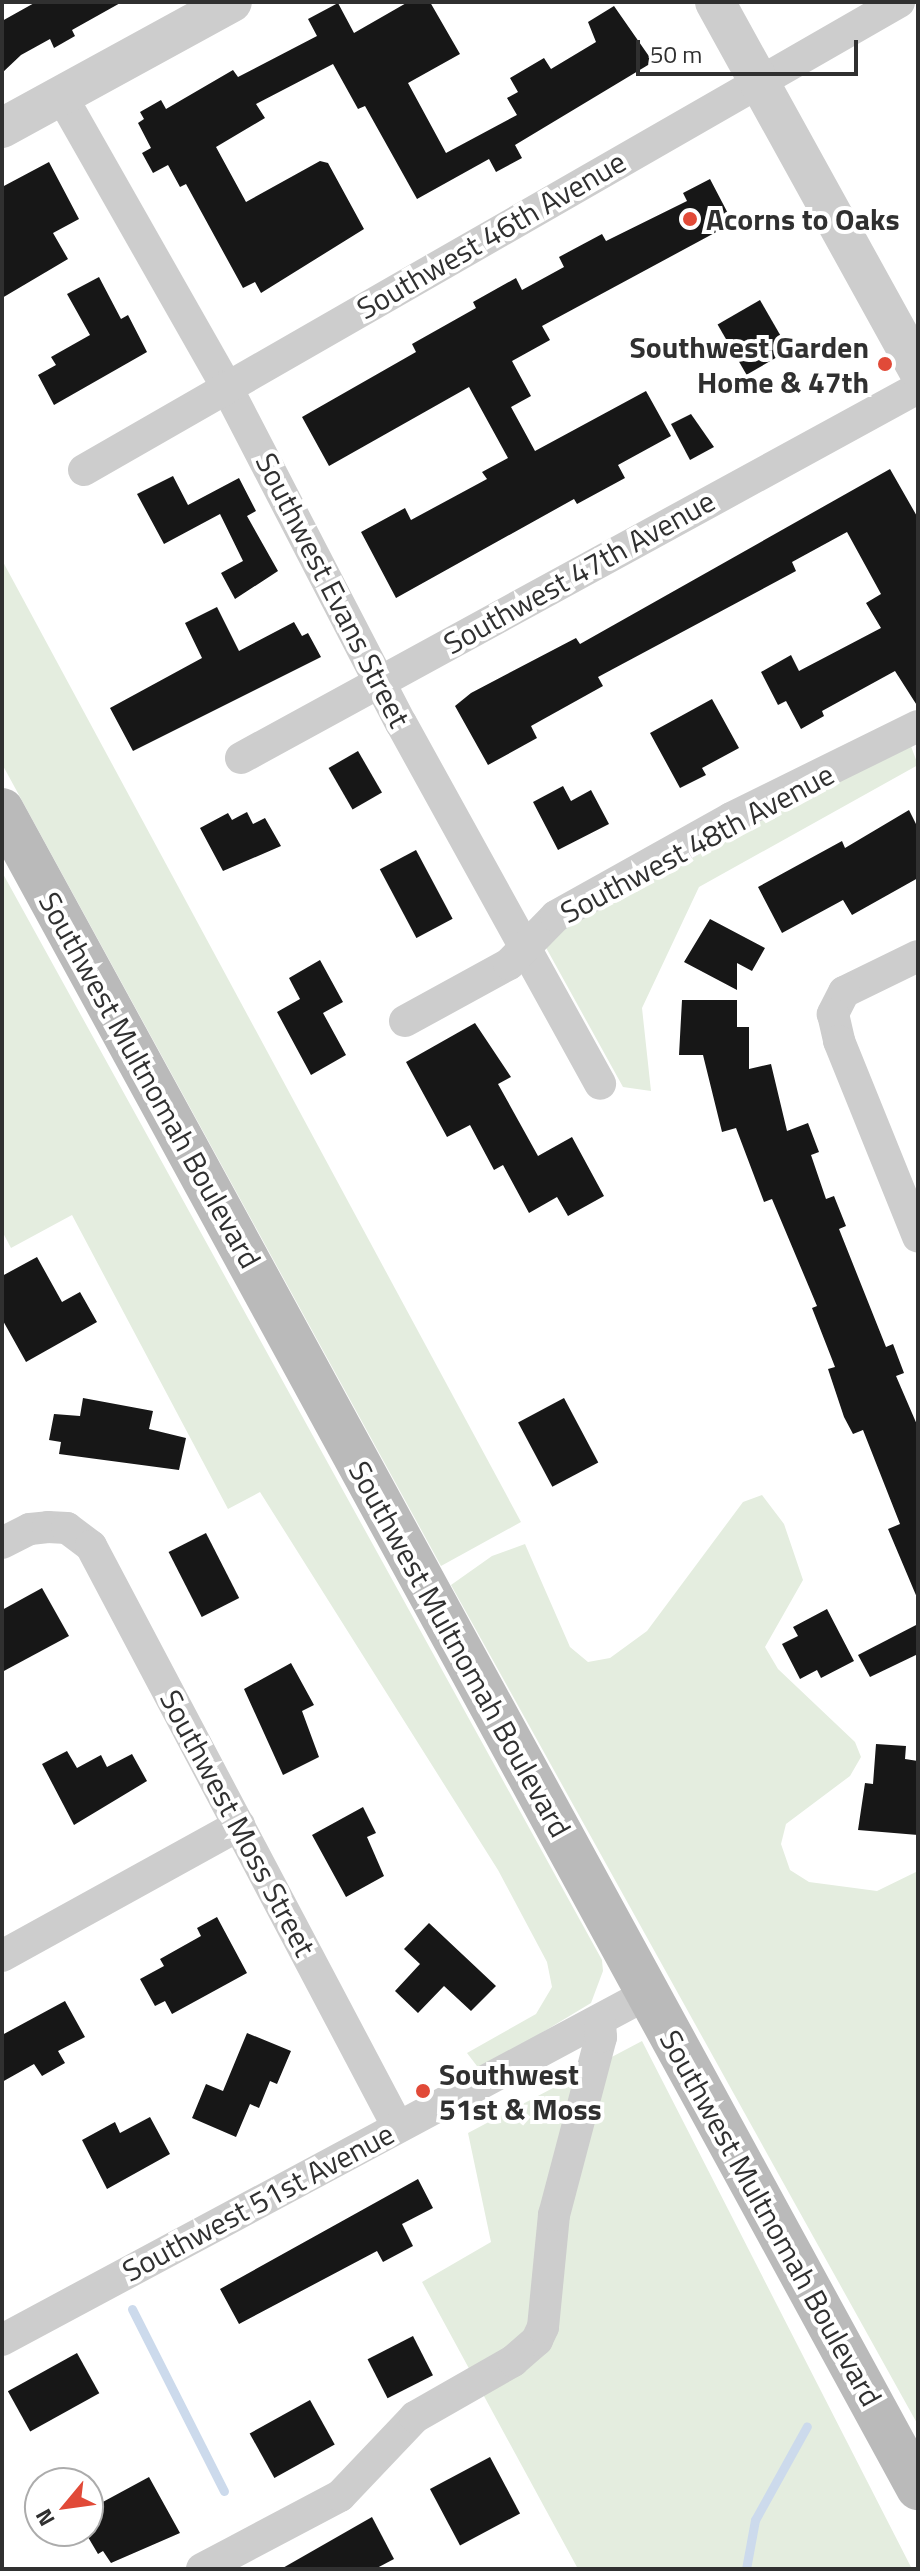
<!DOCTYPE html>
<html>
<head>
<meta charset="utf-8">
<style>
	body { margin:0 }
	#map { position:relative; width:920px; height:2571px; overflow:hidden; background:#fff; font-family:"Titillium Web",sans-serif }
	div>[style] { position:absolute }
	.green>* { inset:0; background:#e4eddf }
	.stream>* { height:9px; margin:-4.5px; padding:0 4.5px; transform-origin:4.5px; border-radius:4.5px; background:#ccdaec }
	.building>* { inset:0; background:#171717; transform-origin:0 0 }
	.minor>* { height:32px; margin:-16px; padding:0 16px; transform-origin:16px; border-radius:16px; background:#cdcdcd }
	.tertiary>* { height:40px; margin:-20px; padding:0 20px; transform-origin:20px; border-radius:20px; background:#cdcdcd }
	.secondary>* { height:44px; margin:-22px; padding:0 22px; transform-origin:22px; border-radius:22px; background:#bababa }
	.dots>* { width:22px; height:22px; translate:-50% -50%; box-sizing:border-box; border:4px solid #fff; border-radius:50% }
	span { translate:-50% -50%; white-space:nowrap; text-align:center; line-height:1.15; -webkit-text-stroke:8px #fff; paint-order:stroke }
	.poi-label { font-size:30px; color:#303030; font-weight:700 }
	.left { translate:0 -50%; text-align:left }
	.right { translate:-100% -50%; text-align:right }
	.street-label { font-size:30px; color:#303030 }
	.frame { position:absolute; inset:0; border:4px solid #303030; pointer-events:none }
	.north { position:absolute; left:24px; top:2467px; width:80px; height:80px; box-sizing:border-box; background:#fff; border:2px solid #acacac; border-radius:50%; rotate:241deg; font-size:22px; font-weight:700; line-height:32px; text-align:center; color:#303030 }
	.north::after { content:''; display:block; margin:auto; width:28px; height:36px; background:#e14a38; clip-path:polygon(50% 0,100% 100%,50% 72%,0 100%) }
	.scale { position:absolute; left:636px; top:40px; width:222px; height:36px; box-sizing:border-box; border:4px solid #303030; border-top:0; padding-left:10px; font-size:24px; line-height:28px; white-space:nowrap; color:#303030; -webkit-text-stroke:6px #fff; paint-order:stroke }
</style>
</head>
<body>
<div id="map">
	<div class="green">
		<div style="clip-path:polygon(2px 560px,521px 1522px,441px 1566px,2px 764px)"></div>
		<div style="clip-path:polygon(909px 741px,918px 765px,699px 887px,642px 1008px,651px 1091px,623px 1087px,544px 944px,554px 933px)"></div>
		<div style="clip-path:polygon(2px 872px,602px 1960px,603px 1971px,591px 2003px,480px 2070px,467px 2053px,536px 2014px,552px 1987px,547px 1962px,498px 1870px,260px 1492px,228px 1509px,72px 1215px,11px 1248px,2px 1231px)"></div>
		<div style="clip-path:polygon(762px 1495px,784px 1524px,803px 1580px,765px 1647px,778px 1669px,855px 1742px,861px 1757px,850px 1776px,786px 1824px,781px 1844px,790px 1870px,809px 1882px,877px 1891px,918px 1871px,918px 2425px,451px 1585px,492px 1556px,525px 1544px,570px 1647px,588px 1662px,610px 1658px,647px 1631px,743px 1502px)"></div>
		<div style="clip-path:polygon(642px 2041px,912px 2569px,578px 2569px,422px 2282px,491px 2242px,468px 2133px)"></div>
	</div>
	<div class="stream">
		<div style="left:132px;top:2309px;width:204px;rotate:63.2deg"></div>
		<div style="left:746px;top:2569px;width:50px;rotate:-79.6deg"></div>
		<div style="left:755px;top:2520px;width:107px;rotate:-61deg"></div>
	</div>
	<div class="building">
		<div style="clip-path:polygon(36px 2px,122px 2px,72px 30px,75px 36px,54px 48px,50px 39px,21px 55px,2px 73px,2px 21px)"></div>
		<div style="clip-path:polygon(408px 2px,430px 2px,460px 54px,408px 83px,446px 153px,517px 115px,507px 98px,518px 92px,510px 78px,544px 58px,551px 69px,596px 42px,588px 22px,614px 6px,653px 62px,515px 145px,522px 158px,496px 172px,489px 159px,417px 199px,365px 106px,358px 109px,333px 64px,256px 104px,265px 118px,216px 147px,246px 202px,320px 161px,328px 163px,364px 229px,261px 293px,255px 282px,243px 288px,186px 184px,180px 187px,168px 165px,153px 173px,142px 153px,151px 148px,138px 123px,144px 119px,140px 112px,161px 100px,166px 109px,233px 70px,238px 77px,317px 36px,308px 19px,338px 3px,354px 33px)"></div>
		<div style="clip-path:polygon(49px 162px,79px 219px,53px 233px,68px 259px,2px 298px,2px 187px)"></div>
		<div style="clip-path:polygon(710px 179px,733px 223px,542px 326px,550px 340px,512px 361px,531px 396px,511px 407px,535px 451px,646px 391px,671px 436px,618px 465px,625px 478px,577px 504px,574px 499px,396px 598px,361px 532px,405px 508px,411px 520px,487px 479px,482px 472px,508px 458px,469px 387px,329px 466px,302px 417px,416px 352px,412px 344px,476px 308px,473px 302px,516px 278px,522px 290px,564px 267px,559px 257px,602px 234px,606px 241px,687px 201px,683px 193px)"></div>
		<div style="clip-path:polygon(99px 277px,121px 319px,128px 315px,147px 352px,54px 405px,38px 375px,56px 365px,51px 357px,90px 335px,67px 294px)"></div>
		<div style="left:760px;top:300px;width:58px;height:49px;rotate:60deg"></div>
		<div style="clip-path:polygon(691px 414px,714px 447px,690px 460px,671px 424px)"></div>
		<div style="clip-path:polygon(890px 469px,918px 518px,918px 707px,895px 671px,822px 711px,824px 716px,801px 729px,786px 701px,778px 705px,761px 672px,791px 655px,799px 671px,881px 628px,866px 603px,881px 594px,847px 532px,792px 562px,796px 571px,598px 677px,603px 686px,531px 726px,537px 738px,488px 765px,455px 706px,471px 693px,576px 638px,580px 644px)"></div>
		<div style="clip-path:polygon(173px 476px,188px 505px,239px 478px,256px 511px,247px 516px,278px 571px,235px 599px,221px 573px,243px 561px,220px 514px,164px 544px,137px 494px)"></div>
		<div style="clip-path:polygon(217px 607px,239px 651px,294px 622px,302px 636px,308px 633px,321px 657px,133px 751px,110px 708px,202px 658px,185px 623px)"></div>
		<div style="clip-path:polygon(712px 699px,739px 748px,702px 768px,706px 775px,680px 788px,650px 733px)"></div>
		<div style="left:358px;top:751px;width:48px;height:34px;rotate:60deg"></div>
		<div style="clip-path:polygon(563px 786px,571px 801px,591px 790px,609px 824px,558px 850px,533px 802px)"></div>
		<div style="clip-path:polygon(909px 810px,918px 828px,918px 878px,852px 915px,843px 900px,782px 933px,758px 887px,842px 841px,845px 848px)"></div>
		<div style="clip-path:polygon(247px 812px,253px 824px,265px 818px,281px 846px,223px 871px,200px 828px,228px 813px,232px 820px)"></div>
		<div style="left:416px;top:850px;width:78px;height:41px;rotate:62deg"></div>
		<div style="clip-path:polygon(710px 919px,765px 948px,752px 971px,737px 963px,737px 990px,684px 962px)"></div>
		<div style="clip-path:polygon(320px 960px,343px 1002px,323px 1013px,346px 1055px,311px 1075px,277px 1012px,300px 999px,289px 978px)"></div>
		<div style="clip-path:polygon(682px 1000px,737px 1000px,737px 1027px,749px 1027px,749px 1069px,771px 1064px,787px 1131px,808px 1123px,819px 1152px,811px 1155px,826px 1199px,834px 1196px,846px 1226px,839px 1229px,886px 1347px,893px 1344px,904px 1373px,896px 1376px,918px 1427px,918px 1600px,888px 1529px,900px 1524px,863px 1430px,853px 1434px,844px 1417px,828px 1369px,835px 1367px,812px 1308px,817px 1306px,772px 1199px,764px 1202px,736px 1128px,722px 1132px,703px 1055px,679px 1055px)"></div>
		<div style="clip-path:polygon(475px 1023px,511px 1077px,498px 1084px,538px 1156px,572px 1137px,604px 1196px,568px 1216px,557px 1197px,529px 1213px,503px 1165px,494px 1170px,470px 1125px,447px 1137px,406px 1062px)"></div>
		<div style="clip-path:polygon(37px 1257px,62px 1302px,80px 1292px,97px 1322px,26px 1362px,2px 1319px,2px 1276px)"></div>
		<div style="clip-path:polygon(83px 1398px,153px 1411px,149px 1429px,186px 1438px,179px 1470px,59px 1454px,61px 1442px,49px 1440px,54px 1414px,80px 1416px)"></div>
		<div style="left:564px;top:1398px;width:73px;height:52px;rotate:62deg"></div>
		<div style="left:206px;top:1533px;width:73px;height:42px;rotate:63deg"></div>
		<div style="clip-path:polygon(42px 1588px,69px 1636px,2px 1672px,2px 1610px)"></div>
		<div style="clip-path:polygon(827px 1609px,854px 1661px,821px 1678px,817px 1670px,800px 1679px,782px 1644px,798px 1636px,793px 1627px)"></div>
		<div style="clip-path:polygon(918px 1624px,918px 1654px,870px 1677px,858px 1655px)"></div>
		<div style="clip-path:polygon(291px 1663px,314px 1705px,302px 1711px,319px 1757px,283px 1775px,244px 1689px)"></div>
		<div style="clip-path:polygon(876px 1744px,906px 1746px,905px 1759px,918px 1761px,918px 1835px,858px 1830px,865px 1783px,873px 1784px)"></div>
		<div style="clip-path:polygon(67px 1751px,77px 1768px,101px 1755px,107px 1767px,132px 1754px,147px 1781px,74px 1825px,42px 1764px)"></div>
		<div style="clip-path:polygon(363px 1807px,376px 1833px,367px 1837px,384px 1876px,346px 1897px,312px 1835px)"></div>
		<div style="clip-path:polygon(217px 1917px,247px 1973px,172px 2014px,165px 2001px,155px 2006px,140px 1979px,164px 1966px,160px 1959px,201px 1936px,197px 1928px)"></div>
		<div style="clip-path:polygon(429px 1923px,496px 1986px,471px 2011px,444px 1986px,418px 2013px,395px 1991px,420px 1964px,404px 1949px)"></div>
		<div style="clip-path:polygon(65px 2001px,85px 2037px,58px 2051px,65px 2063px,42px 2076px,34px 2064px,2px 2082px,2px 2035px)"></div>
		<div style="clip-path:polygon(247px 2033px,291px 2051px,277px 2084px,270px 2081px,259px 2108px,250px 2104px,236px 2137px,192px 2118px,206px 2084px,223px 2091px)"></div>
		<div style="clip-path:polygon(150px 2117px,170px 2154px,107px 2189px,82px 2140px,115px 2122px,120px 2133px)"></div>
		<div style="clip-path:polygon(418px 2179px,433px 2208px,402px 2224px,413px 2246px,383px 2262px,377px 2251px,239px 2324px,220px 2289px)"></div>
		<div style="left:413px;top:2336px;width:44px;height:51px;rotate:63deg"></div>
		<div style="left:77px;top:2353px;width:46px;height:79px;rotate:61deg"></div>
		<div style="left:310px;top:2400px;width:51px;height:69px;rotate:61deg"></div>
		<div style="left:490px;top:2457px;width:64px;height:68px;rotate:62deg"></div>
		<div style="clip-path:polygon(149px 2477px,180px 2533px,111px 2563px,103px 2551px,98px 2554px,85px 2532px,88px 2510px)"></div>
		<div style="clip-path:polygon(372px 2517px,394px 2559px,375px 2569px,281px 2569px)"></div>
	</div>
	<div class="minor">
		<div style="left:62px;top:97px;width:332px;rotate:60.4deg"></div>
		<div style="left:226px;top:386px;width:380px;rotate:62.6deg"></div>
		<div style="left:401px;top:723px;width:412px;rotate:61.1deg"></div>
		<div style="left:84px;top:470px;width:940px;rotate:-29.87deg"></div>
		<div style="left:241px;top:758px;width:772px;rotate:-28.66deg"></div>
		<div style="left:918px;top:956px;width:82px;rotate:154.1deg"></div>
		<div style="left:844px;top:992px;width:25px;rotate:117deg"></div>
		<div style="left:833px;top:1014px;width:28px;rotate:77deg"></div>
		<div style="left:839px;top:1041px;width:211px;rotate:68deg"></div>
		<div style="left:405px;top:1021px;width:119px;rotate:-28.7deg"></div>
		<div style="left:509px;top:964px;width:67px;rotate:-45.6deg"></div>
		<div style="left:556px;top:916px;width:201px;rotate:-29.2deg"></div>
		<div style="left:731px;top:818px;width:208px;rotate:-26.2deg"></div>
		<div style="left:2px;top:1543px;width:31px;rotate:-27deg"></div>
		<div style="left:30px;top:1529px;width:18px;rotate:-6deg"></div>
		<div style="left:48px;top:1527px;width:19px;rotate:3deg"></div>
		<div style="left:67px;top:1528px;width:30px;rotate:37deg"></div>
		<div style="left:91px;top:1546px;width:657px;rotate:62.15deg"></div>
		<div style="left:2px;top:1956px;width:271px;rotate:-28.9deg"></div>
		<div style="left:2px;top:2340px;width:734px;rotate:-28.21deg"></div>
		<div style="left:202px;top:2569px;width:156px;rotate:-27.9deg"></div>
		<div style="left:340px;top:2496px;width:109px;rotate:-46.5deg"></div>
		<div style="left:415px;top:2417px;width:113px;rotate:-29.7deg"></div>
		<div style="left:513px;top:2361px;width:32px;rotate:-41deg"></div>
		<div style="left:537px;top:2340px;width:14px;rotate:-65deg"></div>
		<div style="left:543px;top:2327px;width:113px;rotate:-84.4deg"></div>
		<div style="left:554px;top:2215px;width:184px;rotate:-75.2deg"></div>
		<div style="left:601px;top:2037px;width:15px;rotate:-94deg"></div>
	</div>
	<div class="tertiary">
		<div style="left:715px;top:2px;width:420px;rotate:61.1deg"></div>
		<div style="left:2px;top:128px;width:262px;rotate:-28.7deg"></div>
	</div>
	<div class="secondary">
		<div style="left:2px;top:810px;width:1912px;rotate:61.37deg"></div>
	</div>
	<div class="dots">
		<div style="left:690px;top:219px;background:#e14a38"></div>
		<div style="left:885px;top:364px;background:#e14a38"></div>
		<div style="left:423px;top:2091px;background:#e14a38"></div>
	</div>
	<div class="poi-label">
		<span class="left" style="left:706px;top:219px">Acorns to Oaks</span>
		<span class="right" style="left:869px;top:364px">Southwest Garden<br>Home &amp; 47th</span>
		<span class="left" style="left:439px;top:2091px">Southwest<br>51st &amp; Moss</span>
	</div>
	<div class="street-label">
		<span style="left:491px;top:235px;rotate:-30deg">Southwest 46th Avenue</span>
		<span style="left:579px;top:572px;rotate:-29deg">Southwest 47th Avenue</span>
		<span style="left:333px;top:590px;rotate:63deg">Southwest Evans Street</span>
		<span style="left:697px;top:843px;rotate:-28deg">Southwest 48th Avenue</span>
		<span style="left:150px;top:1080px;rotate:61deg">Southwest Multnomah Boulevard</span>
		<span style="left:460px;top:1649px;rotate:61deg">Southwest Multnomah Boulevard</span>
		<span style="left:238px;top:1823px;rotate:62deg">Southwest Moss Street</span>
		<span style="left:258px;top:2202px;rotate:-28deg">Southwest 51st Avenue</span>
		<span style="left:771px;top:2218px;rotate:61deg">Southwest Multnomah Boulevard</span>
	</div>
	<div class="frame"></div>
	<div class="north">N</div>
	<div class="scale">50 m</div>
</div>
</body>
</html>
